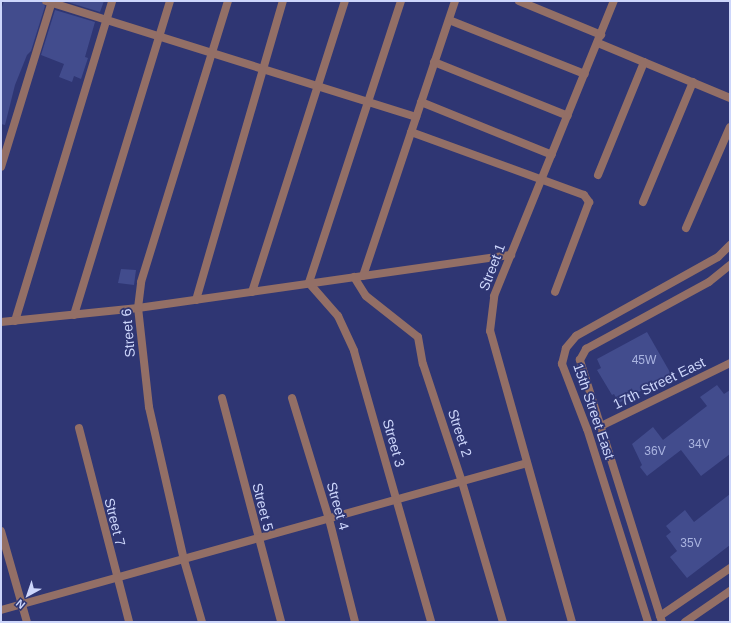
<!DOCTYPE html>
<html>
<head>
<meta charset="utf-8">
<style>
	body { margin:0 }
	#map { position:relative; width:731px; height:623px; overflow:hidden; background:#2f3673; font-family:Arial,sans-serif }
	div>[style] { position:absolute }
	.building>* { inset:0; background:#424c8d }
	.minor>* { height:8px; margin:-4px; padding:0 4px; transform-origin:4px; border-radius:4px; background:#936f66 }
	.tertiary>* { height:8px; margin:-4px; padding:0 4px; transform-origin:4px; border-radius:4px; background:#936f66 }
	span { translate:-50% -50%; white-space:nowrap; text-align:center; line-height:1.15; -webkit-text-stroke:3.5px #2f3673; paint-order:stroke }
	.number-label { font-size:12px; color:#aab4e0 }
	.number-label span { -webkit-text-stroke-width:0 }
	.street-label { font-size:14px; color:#cdd6fb }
	.frame { position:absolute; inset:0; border:2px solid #cdd6fb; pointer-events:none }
	.north { position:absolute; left:8px; top:575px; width:40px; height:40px; -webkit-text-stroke:3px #2f3673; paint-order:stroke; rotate:220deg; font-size:11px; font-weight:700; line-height:16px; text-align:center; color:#cdd6fb }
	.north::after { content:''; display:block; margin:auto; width:14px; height:18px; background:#cdd6fb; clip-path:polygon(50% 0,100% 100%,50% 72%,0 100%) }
</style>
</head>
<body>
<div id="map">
	<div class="building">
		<div style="clip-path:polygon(4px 1px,41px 1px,45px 6px,31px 51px,27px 55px,15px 85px,5px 125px,1px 124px,1px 10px)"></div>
		<div style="clip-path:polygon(64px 1px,104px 1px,100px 12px)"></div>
		<div style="clip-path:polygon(55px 10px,95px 22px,85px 57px,88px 58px,81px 79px,74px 76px,72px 82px,59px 77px,64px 64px,41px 55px)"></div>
		<div style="clip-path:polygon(121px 269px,136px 270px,134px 285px,118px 283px)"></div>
		<div style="clip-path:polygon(647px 332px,671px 374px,619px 403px,614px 394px,612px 395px,597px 370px,601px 368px,597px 359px)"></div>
		<div style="clip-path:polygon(717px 385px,724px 394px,730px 390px,730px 454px,701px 476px,681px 450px,647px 476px,640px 467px,642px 465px,632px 444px,653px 427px,663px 440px,707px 406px,700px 397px)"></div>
		<div style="clip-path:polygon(730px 494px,730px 545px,687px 578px,670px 557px,677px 551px,666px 536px,671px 532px,666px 526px,685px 510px,694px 522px)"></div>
	</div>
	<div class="minor">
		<div style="left:46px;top:1px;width:388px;rotate:17.4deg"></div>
		<div style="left:401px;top:1px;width:297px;rotate:108.1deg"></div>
		<div style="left:309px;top:283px;width:44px;rotate:48.7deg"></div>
		<div style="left:338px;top:316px;width:38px;rotate:65deg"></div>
		<div style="left:354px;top:351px;width:282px;rotate:74.1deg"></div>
		<div style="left:519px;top:1px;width:89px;rotate:22.5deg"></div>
		<div style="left:449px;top:20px;width:146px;rotate:21.7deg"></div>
		<div style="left:598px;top:43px;width:143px;rotate:22.6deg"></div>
		<div style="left:434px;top:62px;width:144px;rotate:21.9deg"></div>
		<div style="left:421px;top:102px;width:141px;rotate:22deg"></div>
		<div style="left:411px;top:132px;width:184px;rotate:20deg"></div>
		<div style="left:584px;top:195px;width:9px;rotate:54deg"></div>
		<div style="left:589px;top:202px;width:96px;rotate:110.7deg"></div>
		<div style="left:1px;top:167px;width:174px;rotate:-72.9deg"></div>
		<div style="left:598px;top:175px;width:122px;rotate:-67.8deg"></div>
		<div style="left:643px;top:202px;width:130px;rotate:-67.4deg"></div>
		<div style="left:686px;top:228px;width:110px;rotate:-66.5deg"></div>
		<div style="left:363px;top:276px;width:290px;rotate:-71.5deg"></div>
		<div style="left:354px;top:277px;width:22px;rotate:58deg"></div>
		<div style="left:366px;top:296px;width:66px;rotate:38.3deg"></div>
		<div style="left:418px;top:337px;width:27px;rotate:80deg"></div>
		<div style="left:423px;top:364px;width:124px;rotate:71.7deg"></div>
		<div style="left:462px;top:482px;width:146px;rotate:73.7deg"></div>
		<div style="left:252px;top:292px;width:305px;rotate:-72.3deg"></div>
		<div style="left:196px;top:300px;width:311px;rotate:-73.8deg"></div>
		<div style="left:74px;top:315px;width:328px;rotate:-73deg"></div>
		<div style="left:15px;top:321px;width:334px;rotate:-73.1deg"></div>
		<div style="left:1px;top:322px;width:138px;rotate:-5.8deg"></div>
		<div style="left:138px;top:308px;width:377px;rotate:-8.1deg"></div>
		<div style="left:222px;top:398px;width:232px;rotate:75.2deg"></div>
		<div style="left:292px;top:398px;width:127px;rotate:73deg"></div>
		<div style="left:329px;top:519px;width:106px;rotate:75.8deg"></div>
		<div style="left:599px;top:427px;width:146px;rotate:-26deg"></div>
		<div style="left:79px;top:428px;width:200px;rotate:75.5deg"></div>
		<div style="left:1px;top:531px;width:95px;rotate:74.1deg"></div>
		<div style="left:1px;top:610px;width:546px;rotate:-15.61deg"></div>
		<div style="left:660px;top:616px;width:85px;rotate:-34.4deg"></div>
		<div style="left:202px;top:622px;width:65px;rotate:-106.2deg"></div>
		<div style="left:184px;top:560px;width:157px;rotate:-102.9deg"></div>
		<div style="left:149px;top:407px;width:100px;rotate:-96.3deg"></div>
		<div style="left:138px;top:308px;width:26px;rotate:-83deg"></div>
		<div style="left:141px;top:282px;width:294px;rotate:-72.8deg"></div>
		<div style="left:572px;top:622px;width:302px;rotate:-105.7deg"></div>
		<div style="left:490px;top:331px;width:35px;rotate:-83deg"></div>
		<div style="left:494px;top:296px;width:318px;rotate:-67.9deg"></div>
		<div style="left:685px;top:622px;width:55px;rotate:-34.6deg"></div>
	</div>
	<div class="tertiary">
		<div style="left:648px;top:622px;width:202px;rotate:-107.5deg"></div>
		<div style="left:587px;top:429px;width:70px;rotate:-111deg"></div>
		<div style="left:562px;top:364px;width:16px;rotate:-76deg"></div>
		<div style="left:566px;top:348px;width:16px;rotate:-50deg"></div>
		<div style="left:576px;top:336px;width:162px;rotate:-29.1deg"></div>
		<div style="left:718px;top:257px;width:17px;rotate:-45deg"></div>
		<div style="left:662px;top:622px;width:275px;rotate:-107.4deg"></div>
		<div style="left:580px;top:360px;width:13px;rotate:-61deg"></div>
		<div style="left:586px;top:349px;width:140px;rotate:-28.6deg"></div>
		<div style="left:709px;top:282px;width:27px;rotate:-39deg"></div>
	</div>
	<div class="number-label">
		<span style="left:644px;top:361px">45W</span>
		<span style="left:699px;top:445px">34V</span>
		<span style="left:655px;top:452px">36V</span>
		<span style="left:691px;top:544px">35V</span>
	</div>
	<div class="street-label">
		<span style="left:492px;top:267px;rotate:-69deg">Street 1</span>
		<span style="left:128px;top:333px;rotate:-95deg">Street 6</span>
		<span style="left:659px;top:383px;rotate:-26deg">17th Street East</span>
		<span style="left:594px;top:411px;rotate:71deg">15th Street East</span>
		<span style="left:460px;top:433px;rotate:72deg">Street 2</span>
		<span style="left:394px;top:443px;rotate:74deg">Street 3</span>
		<span style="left:338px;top:506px;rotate:74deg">Street 4</span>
		<span style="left:263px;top:507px;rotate:76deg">Street 5</span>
		<span style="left:115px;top:522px;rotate:76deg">Street 7</span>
	</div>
	<div class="frame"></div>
	<div class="north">N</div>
</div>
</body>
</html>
